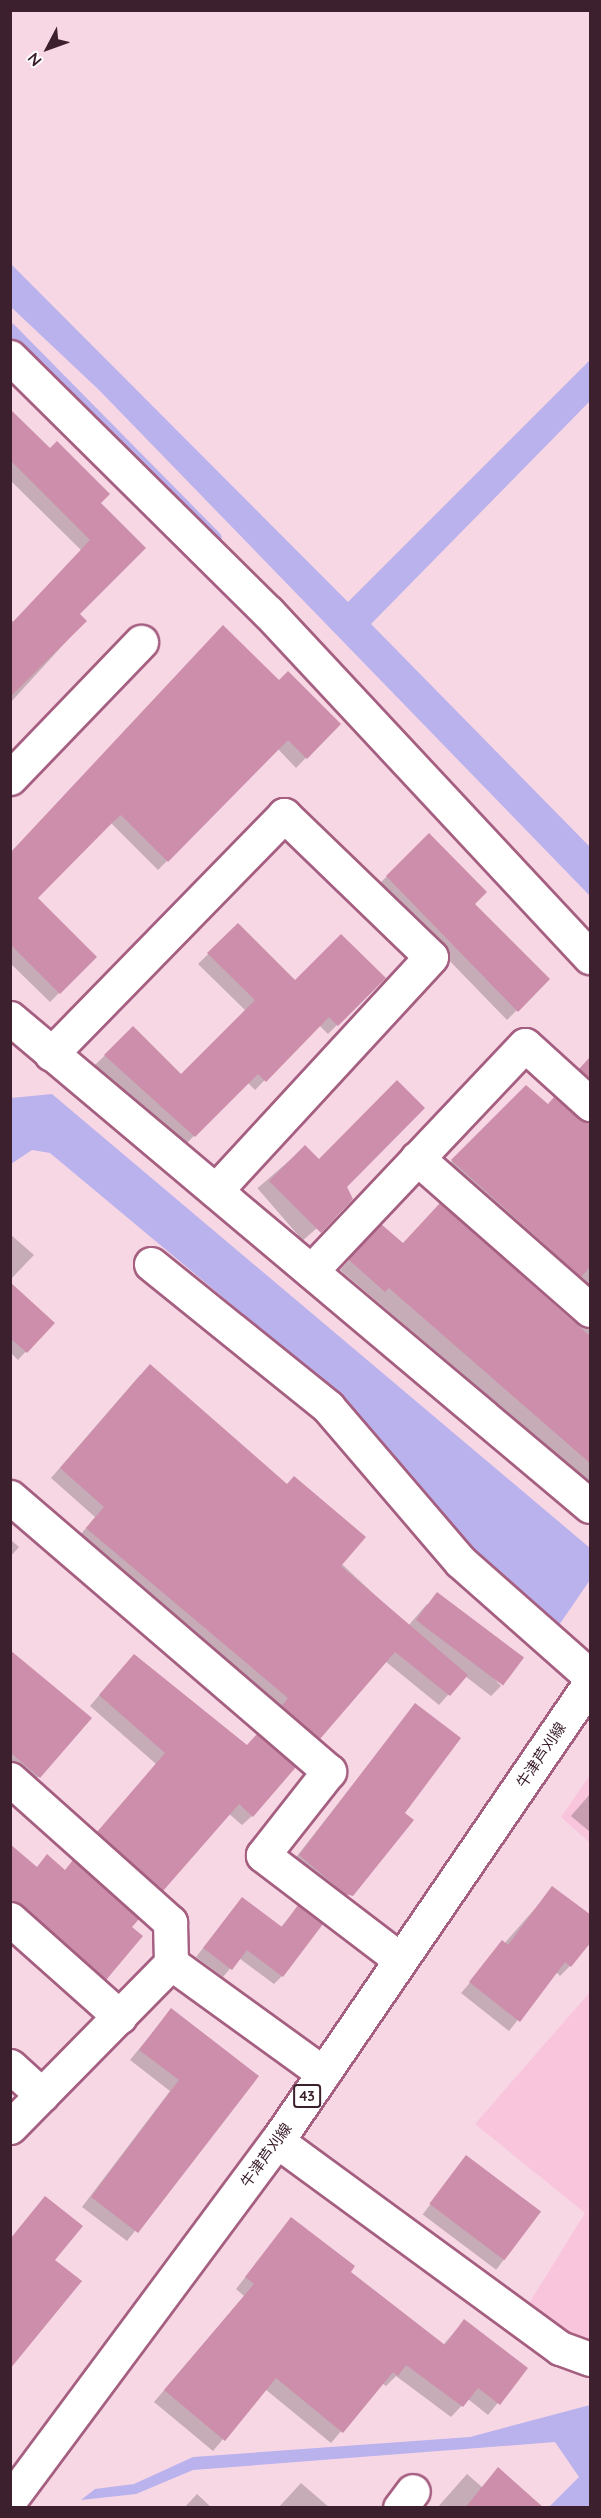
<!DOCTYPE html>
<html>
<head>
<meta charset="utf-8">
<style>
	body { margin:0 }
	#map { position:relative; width:601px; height:2518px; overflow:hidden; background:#f8d7e5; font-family:Quicksand,"Noto Sans JP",sans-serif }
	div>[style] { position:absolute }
	.built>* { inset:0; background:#f9c5dc }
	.water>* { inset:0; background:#bab2ed }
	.shadow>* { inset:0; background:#0003; transform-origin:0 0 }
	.stream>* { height:12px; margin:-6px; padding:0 6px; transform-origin:6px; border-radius:6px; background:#bab2ed }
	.building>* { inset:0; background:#cc8eaa; transform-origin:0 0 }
	.roads { filter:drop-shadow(2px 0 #a55f80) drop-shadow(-2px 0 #a55f80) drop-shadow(0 2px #a55f80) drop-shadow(0 -2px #a55f80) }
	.minor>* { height:33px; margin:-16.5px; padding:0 16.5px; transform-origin:16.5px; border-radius:16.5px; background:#fff }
	.major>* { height:33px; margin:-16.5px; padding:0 16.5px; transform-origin:16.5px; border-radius:16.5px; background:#fff }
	span { translate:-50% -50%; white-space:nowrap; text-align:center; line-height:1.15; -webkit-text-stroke:4.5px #fff; paint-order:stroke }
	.shield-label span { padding:2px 4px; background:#fff; border:2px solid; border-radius:4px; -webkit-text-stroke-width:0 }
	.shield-label { font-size:14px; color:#3d202e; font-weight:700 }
	.street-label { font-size:15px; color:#3d202e }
	.frame { position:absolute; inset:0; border:12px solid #3d202e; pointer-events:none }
	.north { position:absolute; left:18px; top:18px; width:60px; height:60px; -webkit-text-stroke:4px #fff; paint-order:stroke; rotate:229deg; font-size:16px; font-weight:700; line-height:24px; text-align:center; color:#3d202e }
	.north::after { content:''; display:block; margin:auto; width:21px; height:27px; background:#3d202e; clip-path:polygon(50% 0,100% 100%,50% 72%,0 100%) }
</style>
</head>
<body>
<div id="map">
	<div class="built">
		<div style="clip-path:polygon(590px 1775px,590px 1843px,561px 1817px)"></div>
		<div style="clip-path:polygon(590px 1992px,590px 2378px,510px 2334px,585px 2213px,475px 2124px)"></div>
	</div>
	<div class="water">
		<div style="clip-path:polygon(10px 263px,348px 602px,590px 360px,590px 401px,371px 624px,590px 847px,590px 896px,99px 390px,11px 307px)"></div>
		<div style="clip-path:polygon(52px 1094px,590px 1548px,590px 1580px,557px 1628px,473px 1553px,340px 1395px,50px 1153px,32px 1150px,11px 1164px,11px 1098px)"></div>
		<div style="clip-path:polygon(590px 2405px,590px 2507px,549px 2507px,579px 2477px,555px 2442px,193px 2470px,136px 2494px,81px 2500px,95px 2489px,134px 2484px,193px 2457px,470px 2437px)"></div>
	</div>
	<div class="shadow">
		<div style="clip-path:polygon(10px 411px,99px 503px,78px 614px,85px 621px,10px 703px,10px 619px,14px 622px,82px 551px,10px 480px)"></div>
		<div style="clip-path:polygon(279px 682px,339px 724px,296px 768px,278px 749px,158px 870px,111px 823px,36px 898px,95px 957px,50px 1002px,10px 963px,10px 855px)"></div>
		<div style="clip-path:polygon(429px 835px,473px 904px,548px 979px,507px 1020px,377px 886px)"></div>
		<div style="clip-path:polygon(238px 925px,295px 982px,384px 978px,328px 1034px,319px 1025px,255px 1090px,247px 1082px,184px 1146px,95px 1065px,133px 1028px,181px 1076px,246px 1011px,198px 964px)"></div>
		<div style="clip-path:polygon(590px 1057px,590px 1099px,571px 1079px)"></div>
		<div style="clip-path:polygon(526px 1087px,547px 1106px,590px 1122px,590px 1303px,443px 1170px)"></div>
		<div style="left:305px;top:1147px;width:69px;height:63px;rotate:49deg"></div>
		<div style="clip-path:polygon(381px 1226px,403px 1245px,590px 1328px,590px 1482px,340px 1270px)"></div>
		<div style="clip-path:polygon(10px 1234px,34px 1255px,10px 1280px)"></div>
		<div style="clip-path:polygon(10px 1285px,52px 1323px,18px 1360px,10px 1352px)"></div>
		<div style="clip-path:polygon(140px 1375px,408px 1626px,427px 1604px,501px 1686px,491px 1696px,465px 1676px,439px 1705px,385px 1661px,309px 1748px,77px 1539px,95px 1517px,51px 1478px)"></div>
		<div style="clip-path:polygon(10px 1539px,19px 1547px,10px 1557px)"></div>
		<div style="clip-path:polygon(10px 1651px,90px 1718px,29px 1787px,10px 1771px)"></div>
		<div style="clip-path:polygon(124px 1666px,252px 1816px,242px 1825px,228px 1813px,152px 1900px,88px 1843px,156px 1764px,90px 1706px)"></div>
		<div style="clip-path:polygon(415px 1705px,403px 1814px,342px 1904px,290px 1865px)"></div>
		<div style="clip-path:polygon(590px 1794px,590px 1832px,571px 1816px)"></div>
		<div style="clip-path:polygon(10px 1845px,36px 1868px,130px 1927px,96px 1988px,10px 1917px)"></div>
		<div style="clip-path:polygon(553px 1888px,570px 1966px,560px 1976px,556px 1972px,509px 2031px,461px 1993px)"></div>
		<div style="clip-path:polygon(242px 1899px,280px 1928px,298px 1907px,282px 1976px,274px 1984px,239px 1958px,223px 1977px,196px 1957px)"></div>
		<div style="clip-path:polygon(171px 2010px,257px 2076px,127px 2241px,82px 2207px,170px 2091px,130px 2060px)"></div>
		<div style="left:466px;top:2157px;width:92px;height:72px;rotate:37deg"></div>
		<div style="clip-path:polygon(291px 2219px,349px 2273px,443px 2345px,464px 2321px,526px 2368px,488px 2415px,468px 2399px,451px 2417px,396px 2376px,386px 2386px,382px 2383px,331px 2443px,265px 2389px,213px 2451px,154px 2402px,244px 2296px,236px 2289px)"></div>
		<div style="clip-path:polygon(467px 2474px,482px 2487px,520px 2508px,437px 2508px)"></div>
		<div style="clip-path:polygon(301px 2483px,330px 2508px,278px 2508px)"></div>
		<div style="clip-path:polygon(197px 2494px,212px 2508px,184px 2508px)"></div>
	</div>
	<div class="stream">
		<div style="left:10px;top:329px;width:293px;rotate:45.4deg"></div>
	</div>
	<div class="building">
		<div style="clip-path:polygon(10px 409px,50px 448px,57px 441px,110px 494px,101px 503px,146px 548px,80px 614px,87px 621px,10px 697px,10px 625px,90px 540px,10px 460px)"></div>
		<div style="clip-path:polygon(223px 625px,279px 680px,288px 671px,341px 724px,307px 759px,288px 740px,168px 862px,121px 815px,114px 821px,38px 898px,97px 957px,60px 994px,10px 944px,10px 853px)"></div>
		<div style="clip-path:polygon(429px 833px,487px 892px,475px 904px,550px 979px,518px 1012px,386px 876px)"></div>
		<div style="clip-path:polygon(238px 923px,295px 980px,341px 934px,386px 978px,338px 1026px,329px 1017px,266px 1082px,258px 1074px,195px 1137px,104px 1055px,133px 1026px,181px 1074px,255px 1000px,207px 953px)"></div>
		<div style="clip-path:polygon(591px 1056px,591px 1079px,579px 1069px)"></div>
		<div style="clip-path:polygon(397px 1080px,425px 1108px,347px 1187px,353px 1199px,321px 1233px,269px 1181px,305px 1145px,319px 1159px)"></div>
		<div style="clip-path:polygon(526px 1085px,548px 1104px,554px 1097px,591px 1122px,591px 1266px,581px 1277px,451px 1160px)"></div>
		<div style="clip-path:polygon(440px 1203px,591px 1337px,591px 1464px,389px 1288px,385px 1292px,348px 1259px,381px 1224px,403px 1243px)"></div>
		<div style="clip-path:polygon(10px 1282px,55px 1323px,27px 1353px,10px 1338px)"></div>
		<div style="clip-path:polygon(150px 1364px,287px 1484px,294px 1476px,366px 1537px,341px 1566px,468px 1675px,450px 1696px,395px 1652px,320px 1739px,282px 1706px,288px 1698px,86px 1528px,104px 1507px,60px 1468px)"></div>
		<div style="left:437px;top:1592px;width:109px;height:35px;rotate:37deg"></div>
		<div style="clip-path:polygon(10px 1650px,92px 1718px,40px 1778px,10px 1752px)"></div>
		<div style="clip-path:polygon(134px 1654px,247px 1745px,257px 1734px,296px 1767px,253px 1817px,239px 1804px,163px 1891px,97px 1832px,165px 1753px,99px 1695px)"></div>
		<div style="clip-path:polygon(415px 1703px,461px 1738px,405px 1813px,414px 1820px,353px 1896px,345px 1894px,299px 1855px)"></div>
		<div style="clip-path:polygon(10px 1844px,37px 1867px,47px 1854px,65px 1870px,73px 1860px,139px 1919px,132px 1927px,143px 1936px,106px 1980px,10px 1898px)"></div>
		<div style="clip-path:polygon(552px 1886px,591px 1915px,591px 1942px,571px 1967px,565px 1962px,520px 2022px,469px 1982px,502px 1940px,508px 1945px)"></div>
		<div style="clip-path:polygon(242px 1897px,282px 1927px,298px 1905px,323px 1924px,283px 1977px,247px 1950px,232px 1970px,203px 1948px)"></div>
		<div style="clip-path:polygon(171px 2008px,259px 2076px,138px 2233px,91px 2197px,179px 2080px,139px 2050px)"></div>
		<div style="left:466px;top:2155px;width:94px;height:61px;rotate:37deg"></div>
		<div style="clip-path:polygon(45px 2196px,83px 2226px,55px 2260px,82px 2281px,10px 2369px,10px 2239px)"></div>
		<div style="clip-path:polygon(291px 2217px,355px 2266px,351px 2272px,445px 2345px,464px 2319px,528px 2368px,500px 2405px,478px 2388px,463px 2407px,406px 2365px,398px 2376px,393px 2372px,343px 2433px,276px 2378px,225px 2441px,164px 2390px,254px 2284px,245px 2277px)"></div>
		<div style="clip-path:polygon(498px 2467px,544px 2508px,465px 2508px)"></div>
	</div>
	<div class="roads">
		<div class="minor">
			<div style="left:10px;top:357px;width:363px;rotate:44.7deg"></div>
			<div style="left:268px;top:612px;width:472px;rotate:47deg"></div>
			<div style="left:10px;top:778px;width:189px;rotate:-46.1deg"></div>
			<div style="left:10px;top:1018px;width:758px;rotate:40.08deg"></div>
			<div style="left:51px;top:1054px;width:334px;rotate:-45.7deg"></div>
			<div style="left:284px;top:815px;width:204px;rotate:44deg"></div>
			<div style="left:431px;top:957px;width:318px;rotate:132.7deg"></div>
			<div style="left:417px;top:1158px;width:230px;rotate:41.3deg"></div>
			<div style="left:151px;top:1264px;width:228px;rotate:38.9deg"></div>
			<div style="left:328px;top:1407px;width:204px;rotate:49.4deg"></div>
			<div style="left:461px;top:1562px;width:172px;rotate:41.5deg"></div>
			<div style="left:311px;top:1271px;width:311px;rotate:-46.6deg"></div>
			<div style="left:525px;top:1045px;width:88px;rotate:42.2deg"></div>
			<div style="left:10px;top:1497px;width:421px;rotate:40.7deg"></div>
			<div style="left:329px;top:1771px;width:107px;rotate:128.2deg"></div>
			<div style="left:263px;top:1855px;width:173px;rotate:37.3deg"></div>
			<div style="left:10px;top:1779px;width:215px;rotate:41.8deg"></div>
			<div style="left:170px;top:1922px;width:41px;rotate:88.6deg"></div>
			<div style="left:171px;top:1963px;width:188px;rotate:35.9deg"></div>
			<div style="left:10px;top:1919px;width:147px;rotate:41.7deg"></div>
			<div style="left:10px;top:2066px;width:43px;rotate:42.2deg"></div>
			<div style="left:10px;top:2127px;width:230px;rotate:-45.5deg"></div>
			<div style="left:277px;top:2141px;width:351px;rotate:36.2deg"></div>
			<div style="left:560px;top:2348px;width:32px;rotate:20deg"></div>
			<div style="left:400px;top:2508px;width:21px;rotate:-53deg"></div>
		</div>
		<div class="major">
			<div style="left:10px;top:2500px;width:447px;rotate:-53.4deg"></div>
			<div style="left:277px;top:2141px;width:555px;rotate:-55.65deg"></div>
		</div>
	</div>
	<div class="shield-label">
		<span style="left:307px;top:2096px">43</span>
	</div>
	<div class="street-label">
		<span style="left:541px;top:1755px;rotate:-56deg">牛津芦刈線</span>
		<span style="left:266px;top:2155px;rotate:-54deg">牛津芦刈線</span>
	</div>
	<div class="frame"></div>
	<div class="north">N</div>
</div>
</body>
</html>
